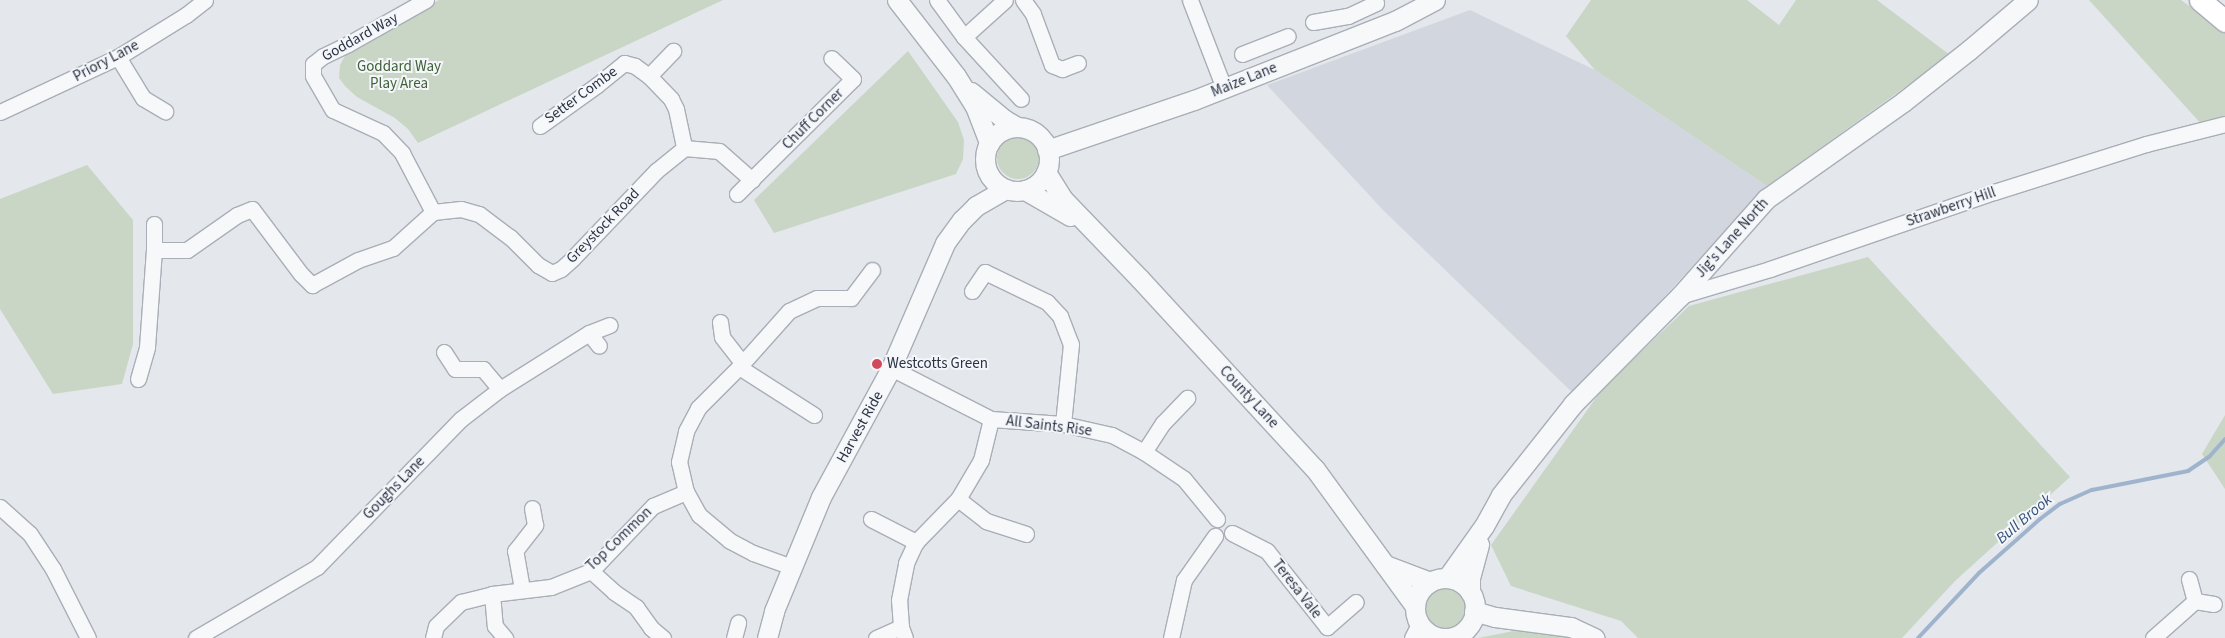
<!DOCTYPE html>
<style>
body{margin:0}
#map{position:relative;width:2225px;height:638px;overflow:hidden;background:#e4e7ec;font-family:"Source Sans 3",sans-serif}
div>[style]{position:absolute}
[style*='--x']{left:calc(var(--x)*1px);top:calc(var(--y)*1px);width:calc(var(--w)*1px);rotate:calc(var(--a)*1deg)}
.built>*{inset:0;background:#d2d6de}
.green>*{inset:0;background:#c9d6c5}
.round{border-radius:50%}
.stream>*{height:4px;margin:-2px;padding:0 2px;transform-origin:2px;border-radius:2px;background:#9fb4cc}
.roads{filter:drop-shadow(1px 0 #a9aeb7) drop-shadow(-1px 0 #a9aeb7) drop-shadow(0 1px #a9aeb7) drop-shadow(0 -1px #a9aeb7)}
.minor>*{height:15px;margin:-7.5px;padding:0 7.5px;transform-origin:7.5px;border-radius:7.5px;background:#f7f8fa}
.tertiary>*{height:19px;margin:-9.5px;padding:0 9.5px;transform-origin:9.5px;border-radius:9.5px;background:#f7f8fa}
.tertiary>.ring{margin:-9.5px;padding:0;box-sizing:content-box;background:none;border:19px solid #f7f8fa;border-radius:50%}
.secondary>*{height:21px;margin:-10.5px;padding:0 10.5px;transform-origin:10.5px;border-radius:10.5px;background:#fff}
.dots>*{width:14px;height:14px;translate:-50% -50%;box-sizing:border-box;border:2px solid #f4f6f9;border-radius:50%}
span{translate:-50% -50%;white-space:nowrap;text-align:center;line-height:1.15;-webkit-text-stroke:4px #f4f6f9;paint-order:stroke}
.street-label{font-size:15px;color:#2b3445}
.park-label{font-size:15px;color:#3f6138}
.poi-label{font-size:15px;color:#2b3445}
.left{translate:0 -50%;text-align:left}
.water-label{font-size:16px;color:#34527a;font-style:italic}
</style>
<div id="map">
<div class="built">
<div style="clip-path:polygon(1470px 10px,1595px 70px,1767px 186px,1574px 394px,1384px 211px,1267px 85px)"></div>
</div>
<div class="green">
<div style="clip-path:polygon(439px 0,723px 0,418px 143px,408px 129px,395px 118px,357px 97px,346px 87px,339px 78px,340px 65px,347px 52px)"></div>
<div style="clip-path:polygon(1591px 0,1747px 0,1779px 25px,1796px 0,1877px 0,1950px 55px,1767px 186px,1595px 70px,1566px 36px)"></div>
<div style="clip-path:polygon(2089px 0,2181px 0,2225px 32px,2225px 119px,2204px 127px)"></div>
<div style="clip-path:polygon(908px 51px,958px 122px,964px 140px,963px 159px,956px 174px,774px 233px,754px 200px)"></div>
<div class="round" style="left:997px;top:137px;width:42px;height:42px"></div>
<div style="clip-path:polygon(87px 165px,133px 220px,133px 344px,122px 384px,53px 394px,0 309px,0 199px)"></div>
<div style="clip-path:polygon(1868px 257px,2070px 477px,1955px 581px,1902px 638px,1638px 638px,1621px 621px,1511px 586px,1491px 545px,1603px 388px,1689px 306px)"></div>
<div style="clip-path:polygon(2225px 415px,2225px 489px,2202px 454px)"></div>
<div class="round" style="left:1419px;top:582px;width:48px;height:48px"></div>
<div style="clip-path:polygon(1519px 630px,1532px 630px,1568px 638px,1478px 638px)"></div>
</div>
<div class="stream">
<div style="--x:1918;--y:638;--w:89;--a:-46.8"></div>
<div style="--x:1979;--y:573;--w:81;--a:-41.5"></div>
<div style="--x:2040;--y:519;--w:25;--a:-37"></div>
<div style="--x:2060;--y:504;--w:35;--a:-24"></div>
<div style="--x:2092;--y:490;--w:98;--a:-11.2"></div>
<div style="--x:2188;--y:471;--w:25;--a:-34"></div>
<div style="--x:2209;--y:457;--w:24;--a:-48"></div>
</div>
<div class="roads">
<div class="minor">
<div style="--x:426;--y:0;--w:90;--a:150.6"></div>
<div style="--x:348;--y:44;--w:28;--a:154"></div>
<div style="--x:323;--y:56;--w:13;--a:141"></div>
<div style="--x:313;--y:64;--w:12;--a:90"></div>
<div style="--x:313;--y:76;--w:39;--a:60"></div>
<div style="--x:333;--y:110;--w:55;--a:24.7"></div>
<div style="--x:383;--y:133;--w:28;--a:46"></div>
<div style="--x:402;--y:153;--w:67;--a:62.3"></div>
<div style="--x:937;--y:0;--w:46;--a:53.9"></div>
<div style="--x:964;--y:37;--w:84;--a:47.4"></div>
<div style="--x:1023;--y:0;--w:17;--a:54"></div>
<div style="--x:1033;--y:14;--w:54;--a:69.6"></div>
<div style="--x:1052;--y:65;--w:11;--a:22"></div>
<div style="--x:1062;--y:69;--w:17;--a:-21"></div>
<div style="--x:1190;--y:0;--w:94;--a:68.9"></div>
<div style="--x:1313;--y:22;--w:36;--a:-10"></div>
<div style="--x:1348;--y:16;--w:31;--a:-25"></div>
<div style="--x:964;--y:37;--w:55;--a:-42.1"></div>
<div style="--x:1242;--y:54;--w:49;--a:-21.4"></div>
<div style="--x:118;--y:57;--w:48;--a:58.6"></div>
<div style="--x:143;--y:98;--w:26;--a:31"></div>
<div style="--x:649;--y:76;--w:35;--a:-46"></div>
<div style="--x:0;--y:112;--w:130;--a:-25"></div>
<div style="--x:118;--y:57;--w:80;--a:-31.7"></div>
<div style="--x:186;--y:15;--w:24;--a:-38"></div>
<div style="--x:540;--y:126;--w:70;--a:-35.7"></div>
<div style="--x:597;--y:85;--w:35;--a:-39"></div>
<div style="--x:624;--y:63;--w:11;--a:15"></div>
<div style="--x:635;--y:66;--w:17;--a:36"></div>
<div style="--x:649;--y:76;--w:32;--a:46"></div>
<div style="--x:671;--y:99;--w:11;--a:63"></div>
<div style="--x:676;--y:109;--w:40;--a:78"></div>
<div style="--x:737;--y:194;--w:163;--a:-44.8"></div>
<div style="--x:853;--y:79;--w:30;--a:-136"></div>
<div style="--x:433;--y:212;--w:28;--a:-6"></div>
<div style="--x:461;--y:209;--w:19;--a:16"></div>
<div style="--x:479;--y:214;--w:39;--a:37"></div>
<div style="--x:510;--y:237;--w:40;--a:45"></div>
<div style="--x:538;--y:265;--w:16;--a:30"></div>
<div style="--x:552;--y:273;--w:10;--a:-24"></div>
<div style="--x:561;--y:269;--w:15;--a:-42"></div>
<div style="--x:572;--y:259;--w:122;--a:-46.3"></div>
<div style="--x:656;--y:171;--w:36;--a:-39"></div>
<div style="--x:684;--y:148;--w:35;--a:5"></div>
<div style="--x:719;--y:151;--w:44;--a:41.3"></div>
<div style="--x:154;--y:250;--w:33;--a:0"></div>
<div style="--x:187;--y:250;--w:61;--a:-35"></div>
<div style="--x:237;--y:215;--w:16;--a:-22"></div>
<div style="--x:252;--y:209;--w:81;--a:53"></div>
<div style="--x:301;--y:274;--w:16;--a:45"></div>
<div style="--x:312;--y:285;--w:52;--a:-28.5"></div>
<div style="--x:358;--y:260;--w:37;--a:-19"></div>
<div style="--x:393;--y:248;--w:54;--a:-42"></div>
<div style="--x:972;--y:291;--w:23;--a:-56"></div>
<div style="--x:985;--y:272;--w:69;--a:25.8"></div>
<div style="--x:1047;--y:302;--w:19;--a:47"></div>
<div style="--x:1060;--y:316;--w:30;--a:69"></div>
<div style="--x:1071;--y:344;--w:80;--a:95.7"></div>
<div style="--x:1680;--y:296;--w:94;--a:-16.7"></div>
<div style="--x:1770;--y:269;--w:237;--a:-19"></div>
<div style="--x:1994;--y:192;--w:159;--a:-17.5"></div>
<div style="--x:2146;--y:144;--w:81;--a:-14.2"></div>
<div style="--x:720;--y:322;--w:15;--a:82"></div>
<div style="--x:722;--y:337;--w:33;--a:52"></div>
<div style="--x:589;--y:333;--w:16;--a:52"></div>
<div style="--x:444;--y:352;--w:20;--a:57"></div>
<div style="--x:455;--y:369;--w:28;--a:0"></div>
<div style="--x:483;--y:369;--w:26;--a:50"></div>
<div style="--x:739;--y:367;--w:89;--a:32.6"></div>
<div style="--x:891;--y:368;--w:112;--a:27"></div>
<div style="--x:991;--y:419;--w:72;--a:4"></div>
<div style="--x:1063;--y:424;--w:50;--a:12.7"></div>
<div style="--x:1112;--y:435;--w:36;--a:28"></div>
<div style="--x:1144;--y:452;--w:48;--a:34"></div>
<div style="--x:1184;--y:479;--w:52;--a:50.5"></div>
<div style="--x:138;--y:379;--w:33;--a:-74"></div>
<div style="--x:147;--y:347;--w:97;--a:-85.9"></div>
<div style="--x:154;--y:250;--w:26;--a:-90"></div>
<div style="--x:1144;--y:452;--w:35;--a:-57"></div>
<div style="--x:1163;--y:423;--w:35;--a:-46"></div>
<div style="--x:958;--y:499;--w:36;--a:38"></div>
<div style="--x:986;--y:521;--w:42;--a:18"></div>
<div style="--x:0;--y:507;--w:40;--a:42"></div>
<div style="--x:30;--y:534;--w:42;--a:56.7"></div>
<div style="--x:53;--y:569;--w:77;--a:63.1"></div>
<div style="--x:871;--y:519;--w:51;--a:27.1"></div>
<div style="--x:1232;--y:533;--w:39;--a:27"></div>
<div style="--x:1267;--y:551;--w:97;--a:51.7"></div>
<div style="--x:1327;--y:627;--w:38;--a:-41"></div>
<div style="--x:792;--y:567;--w:41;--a:-160.3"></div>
<div style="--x:753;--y:553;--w:27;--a:-152"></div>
<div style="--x:729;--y:540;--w:39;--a:-140"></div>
<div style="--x:699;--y:515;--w:26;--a:-119"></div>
<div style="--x:686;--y:492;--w:31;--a:-103"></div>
<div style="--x:679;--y:462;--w:32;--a:-77"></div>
<div style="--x:686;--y:431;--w:26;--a:-62"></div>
<div style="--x:698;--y:408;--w:58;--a:-45"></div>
<div style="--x:739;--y:367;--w:75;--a:-48.2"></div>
<div style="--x:789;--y:311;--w:31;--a:-25"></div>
<div style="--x:817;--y:298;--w:34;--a:0"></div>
<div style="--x:851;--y:298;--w:35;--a:-53"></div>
<div style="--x:591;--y:571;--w:31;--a:42"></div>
<div style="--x:614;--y:592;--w:27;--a:34"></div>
<div style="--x:636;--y:607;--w:26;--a:54"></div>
<div style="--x:651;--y:628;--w:16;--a:40"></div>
<div style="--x:2189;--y:579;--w:23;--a:75"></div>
<div style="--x:2195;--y:601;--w:19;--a:9"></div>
<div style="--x:522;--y:589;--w:39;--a:-100"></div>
<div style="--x:515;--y:551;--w:33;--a:-52"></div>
<div style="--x:535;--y:525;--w:17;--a:-100"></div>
<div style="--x:492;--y:594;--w:32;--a:85"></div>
<div style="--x:495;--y:626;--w:16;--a:50"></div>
<div style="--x:196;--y:638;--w:140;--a:-30.4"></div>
<div style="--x:317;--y:567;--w:206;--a:-45.8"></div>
<div style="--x:461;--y:419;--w:49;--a:-37.6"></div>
<div style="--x:500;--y:389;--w:105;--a:-32.2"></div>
<div style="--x:589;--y:333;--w:22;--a:-21"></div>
<div style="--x:433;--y:638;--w:12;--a:-76"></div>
<div style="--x:436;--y:626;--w:35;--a:-44"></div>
<div style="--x:461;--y:602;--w:32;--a:-14"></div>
<div style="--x:492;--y:594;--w:59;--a:-6.8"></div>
<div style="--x:551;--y:587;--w:43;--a:-21.8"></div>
<div style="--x:591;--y:571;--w:90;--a:-46.4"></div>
<div style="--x:653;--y:506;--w:36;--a:-23"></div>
<div style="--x:734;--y:638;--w:16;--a:-75"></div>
<div style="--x:876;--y:638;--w:27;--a:-24"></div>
<div style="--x:905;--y:638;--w:12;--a:-110"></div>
<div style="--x:901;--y:627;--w:27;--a:-94"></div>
<div style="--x:899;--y:600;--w:38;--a:-79"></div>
<div style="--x:906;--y:563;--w:23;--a:-65"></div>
<div style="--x:916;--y:542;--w:60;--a:-45.7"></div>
<div style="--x:958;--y:499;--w:45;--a:-59.5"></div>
<div style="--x:981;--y:460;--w:42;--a:-76.3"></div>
<div style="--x:1171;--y:638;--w:59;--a:-77.4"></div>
<div style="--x:1184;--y:580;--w:54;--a:-54.8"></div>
<div style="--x:1412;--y:638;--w:16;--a:-63"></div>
<div style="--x:2153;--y:638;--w:56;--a:-41.4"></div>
</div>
<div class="tertiary">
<div style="--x:897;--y:0;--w:96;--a:52.2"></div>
<div style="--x:956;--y:76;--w:36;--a:58"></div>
<div style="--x:975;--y:106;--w:40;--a:69"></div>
<div style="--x:971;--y:92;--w:44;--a:39.5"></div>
<div style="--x:1005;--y:120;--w:14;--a:30"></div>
<div class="ring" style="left:985px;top:127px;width:45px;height:45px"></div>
<div style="--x:1047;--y:150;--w:155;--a:-18.8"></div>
<div style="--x:1194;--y:100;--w:216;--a:-21.5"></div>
<div style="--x:1395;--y:21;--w:45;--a:-27.7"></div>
<div style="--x:1046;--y:172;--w:31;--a:58"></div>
<div style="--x:1062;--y:198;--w:112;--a:46.1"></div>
<div style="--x:1140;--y:279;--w:258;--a:47.4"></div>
<div style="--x:1315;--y:469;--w:170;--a:53.9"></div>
<div style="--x:1025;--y:190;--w:52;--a:30"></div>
<div style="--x:1385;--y:565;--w:48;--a:20.7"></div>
<div style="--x:1447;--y:578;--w:64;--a:-54.6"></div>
<div style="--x:1484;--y:526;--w:35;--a:-61"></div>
<div style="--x:1501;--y:495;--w:116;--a:-51.6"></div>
<div style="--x:1573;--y:404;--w:152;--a:-45.3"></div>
<div style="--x:1680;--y:296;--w:130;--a:-48.4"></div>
<div style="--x:1766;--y:199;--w:168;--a:-35.3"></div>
<div style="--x:1903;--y:102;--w:84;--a:-38.2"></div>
<div style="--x:1969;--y:50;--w:77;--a:-40.3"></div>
<div class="ring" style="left:1415px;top:578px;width:41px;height:41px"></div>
<div style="--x:1470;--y:592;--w:14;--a:-90"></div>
<div style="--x:1470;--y:578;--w:35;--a:-75"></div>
<div style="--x:1474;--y:611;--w:22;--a:16"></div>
<div style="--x:1495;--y:617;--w:77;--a:7.5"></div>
<div style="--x:1571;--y:627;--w:26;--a:25"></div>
<div style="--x:767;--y:638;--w:28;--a:-75"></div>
<div style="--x:774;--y:611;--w:123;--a:-67.6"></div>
<div style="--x:821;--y:497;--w:147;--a:-61.5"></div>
<div style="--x:891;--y:368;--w:136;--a:-66.6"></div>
<div style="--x:945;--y:243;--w:29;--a:-54"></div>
<div style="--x:962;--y:220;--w:20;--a:-45"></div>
<div style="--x:976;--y:206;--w:34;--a:-30"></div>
</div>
<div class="secondary">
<div style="--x:2200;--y:0;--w:33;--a:40"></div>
</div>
</div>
<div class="dots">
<div style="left:877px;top:364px;background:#d1495b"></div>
</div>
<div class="street-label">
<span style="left:360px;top:37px;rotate:-29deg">Goddard Way</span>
<span style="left:106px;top:61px;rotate:-28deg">Priory Lane</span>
<span style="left:1244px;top:80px;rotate:-22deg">Maize Lane</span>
<span style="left:581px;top:95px;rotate:-36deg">Setter Combe</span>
<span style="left:813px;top:119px;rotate:-45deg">Chuff Corner</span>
<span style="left:1951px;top:207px;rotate:-19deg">Strawberry Hill</span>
<span style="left:603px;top:226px;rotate:-46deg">Greystock Road</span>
<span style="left:1732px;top:238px;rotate:-48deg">Jig's Lane North</span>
<span style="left:1249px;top:397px;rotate:47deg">County Lane</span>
<span style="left:1049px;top:426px;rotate:7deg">All Saints Rise</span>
<span style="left:860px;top:427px;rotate:-61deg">Harvest Ride</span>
<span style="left:394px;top:488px;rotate:-46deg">Goughs Lane</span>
<span style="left:619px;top:539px;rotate:-44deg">Top Common</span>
<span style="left:1297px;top:589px;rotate:52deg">Teresa Vale</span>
</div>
<div class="park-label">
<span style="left:399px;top:75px">Goddard Way<br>Play Area</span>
</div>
<div class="poi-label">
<span class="left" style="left:887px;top:364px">Westcotts Green</span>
</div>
<div class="water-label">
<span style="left:2024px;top:519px;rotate:-40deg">Bull Brook</span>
</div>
</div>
